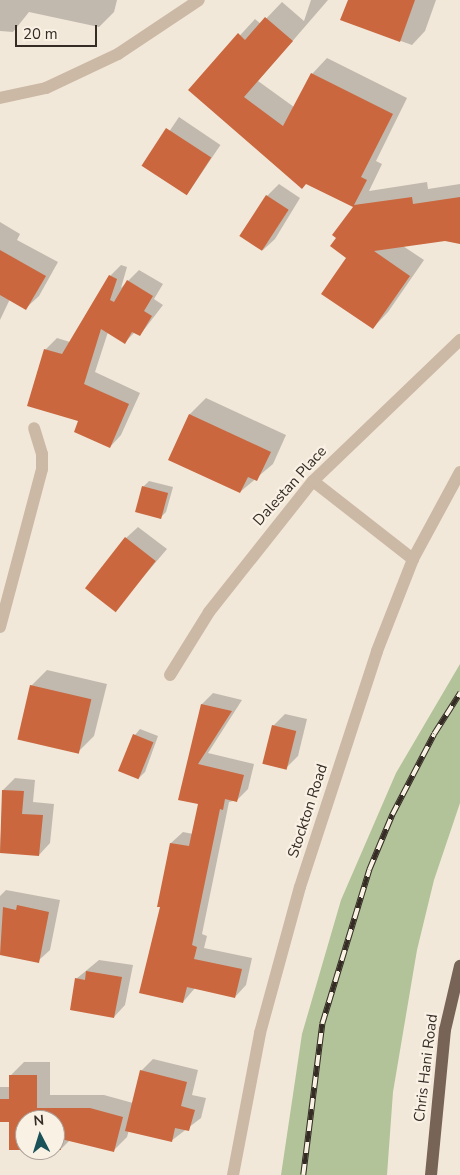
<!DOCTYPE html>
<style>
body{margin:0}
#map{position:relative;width:460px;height:1175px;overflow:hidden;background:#f2e8d9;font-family:"Nunito Sans",sans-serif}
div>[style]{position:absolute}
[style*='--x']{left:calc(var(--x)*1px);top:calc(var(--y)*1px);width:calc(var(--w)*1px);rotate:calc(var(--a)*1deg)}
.green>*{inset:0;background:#b2c299}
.shadow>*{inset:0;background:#0003;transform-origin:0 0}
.building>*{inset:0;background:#ca673f;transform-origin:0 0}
.street>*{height:12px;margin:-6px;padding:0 6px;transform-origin:6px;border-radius:6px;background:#cbb8a5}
.primary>*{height:12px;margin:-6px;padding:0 6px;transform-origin:6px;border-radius:6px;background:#786457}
.rail>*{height:5.5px;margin-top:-2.75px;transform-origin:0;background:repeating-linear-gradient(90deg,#faf1e5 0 11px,#362c26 0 22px);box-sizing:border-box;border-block:1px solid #362c26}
span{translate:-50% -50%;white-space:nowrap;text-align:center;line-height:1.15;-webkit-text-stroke:4.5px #faf1e5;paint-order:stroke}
.street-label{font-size:15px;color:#362c26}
.north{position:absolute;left:15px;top:1110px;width:50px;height:50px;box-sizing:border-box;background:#faf1e5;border:1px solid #aca299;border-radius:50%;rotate:355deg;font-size:14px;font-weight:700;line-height:20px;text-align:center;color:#362c26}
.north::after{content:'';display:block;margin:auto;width:18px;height:22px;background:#1a5259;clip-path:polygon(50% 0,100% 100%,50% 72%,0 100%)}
.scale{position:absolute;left:15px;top:25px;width:82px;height:22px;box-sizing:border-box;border:2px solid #362c26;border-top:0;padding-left:6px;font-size:15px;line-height:18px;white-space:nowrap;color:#362c26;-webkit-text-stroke:4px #faf1e5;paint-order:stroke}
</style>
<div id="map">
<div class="green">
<div style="clip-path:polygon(460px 664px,460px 803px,434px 880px,417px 950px,393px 1092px,387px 1175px,281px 1175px,302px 1034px,341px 900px,396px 773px)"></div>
</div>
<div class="shadow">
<div style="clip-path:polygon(0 0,117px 0,114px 12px,99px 27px,29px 12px,13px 32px,0 31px)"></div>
<div style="clip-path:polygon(311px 0,328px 0,258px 81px,294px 107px,312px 74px,327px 58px,407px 98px,376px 161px,382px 164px,369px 191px,427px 182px,428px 189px,460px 184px,460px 242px,445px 240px,403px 246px,424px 260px,388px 312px,373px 328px,348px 257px,355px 207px,190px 90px,255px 19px,261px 24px,282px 2px,304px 21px)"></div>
<div style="clip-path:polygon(351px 0,436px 0,425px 31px,412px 45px,342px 20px)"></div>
<div style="left:179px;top:117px;width:50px;height:60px;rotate:34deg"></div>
<div style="clip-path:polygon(279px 184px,300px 198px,275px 239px,263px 250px,242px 237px,267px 196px)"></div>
<div style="clip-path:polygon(0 222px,20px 234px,17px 240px,58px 262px,39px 296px,26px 308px,10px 299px,0 320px)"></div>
<div style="clip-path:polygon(121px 265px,127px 267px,121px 288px,139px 270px,163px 284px,154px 299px,163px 305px,140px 335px,135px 332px,125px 342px,108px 332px,95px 372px,140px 393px,121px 435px,110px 447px,80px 420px,45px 350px,57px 338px,70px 342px,110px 276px)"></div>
<div style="clip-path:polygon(206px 398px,286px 435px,273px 464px,240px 492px,169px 459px,190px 414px)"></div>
<div style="clip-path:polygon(149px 481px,173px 487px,166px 512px,160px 518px,143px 487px)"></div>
<div style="clip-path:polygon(138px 527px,167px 549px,115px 610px,126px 538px)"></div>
<div style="clip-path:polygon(47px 670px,107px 684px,94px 736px,78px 752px,31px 686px)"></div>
<div style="clip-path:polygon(213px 693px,242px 700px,208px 753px,254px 764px,248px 789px,237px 800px,229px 802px,202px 934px,207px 936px,204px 948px,252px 958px,246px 985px,235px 997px,195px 988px,183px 1002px,161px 906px,158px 906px,171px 843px,183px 832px,193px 834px,199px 803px,180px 799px,202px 704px)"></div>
<div style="clip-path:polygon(285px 714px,307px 719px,298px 756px,286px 768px,273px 726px)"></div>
<div style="clip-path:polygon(140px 729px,158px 736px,145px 772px,139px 778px,135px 735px)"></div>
<div style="clip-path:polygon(15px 778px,35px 780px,33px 802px,54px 804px,50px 843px,39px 855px,0 851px,3px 790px)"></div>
<div style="clip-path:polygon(6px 890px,60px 900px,50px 950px,38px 961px,0 954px,0 896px)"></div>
<div style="clip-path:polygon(99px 960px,133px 965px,125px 1005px,114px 1017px,76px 979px)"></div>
<div style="clip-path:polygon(153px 1059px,198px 1070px,192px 1095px,206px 1098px,201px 1118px,171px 1141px,129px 1130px,127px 1137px,113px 1151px,70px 1140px,61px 1149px,55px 1149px,55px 1120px,25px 1120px,25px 1149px,10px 1121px,0 1121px,0 1087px,10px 1087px,10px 1076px,24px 1062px,50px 1062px,50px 1095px,104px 1095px,133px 1103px,141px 1071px)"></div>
</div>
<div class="building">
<div style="clip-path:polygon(348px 0,415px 0,400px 42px,340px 20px)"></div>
<div style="clip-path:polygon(265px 17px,293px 41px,244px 97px,283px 126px,311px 73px,393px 114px,361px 177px,367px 180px,354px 205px,412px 197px,413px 204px,460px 197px,460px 244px,445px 241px,374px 251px,410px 276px,373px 329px,321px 294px,346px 258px,330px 246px,336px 238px,332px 235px,353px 207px,306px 184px,302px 189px,188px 90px,238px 33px,245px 40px)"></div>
<div style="left:166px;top:128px;width:54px;height:45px;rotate:33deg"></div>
<div style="left:266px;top:195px;width:27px;height:49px;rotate:33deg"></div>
<div style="clip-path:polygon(0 250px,46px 276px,26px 310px,0 295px)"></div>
<div style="clip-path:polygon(109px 275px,117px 279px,110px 300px,114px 302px,127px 280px,153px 296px,144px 311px,152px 316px,140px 336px,132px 332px,125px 344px,101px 329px,84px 384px,129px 404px,110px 448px,74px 432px,78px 421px,27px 406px,44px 349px,62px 354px)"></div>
<div style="clip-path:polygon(189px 414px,271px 452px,257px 481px,248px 477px,240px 493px,168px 460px)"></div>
<div style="left:142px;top:486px;width:27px;height:27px;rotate:15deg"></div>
<div style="left:125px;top:537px;width:39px;height:65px;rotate:38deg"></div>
<div style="left:30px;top:685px;width:63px;height:56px;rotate:13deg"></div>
<div style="clip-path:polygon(201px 704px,232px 711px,198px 764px,244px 775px,237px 802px,225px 799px,223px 810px,220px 809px,192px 945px,197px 947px,194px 959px,242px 969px,235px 998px,187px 987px,183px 1003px,139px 993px,160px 907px,157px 907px,170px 843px,189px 846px,198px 804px,178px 800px)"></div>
<div style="left:272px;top:725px;width:25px;height:40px;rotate:14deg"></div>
<div style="left:133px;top:734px;width:22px;height:40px;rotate:22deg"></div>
<div style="clip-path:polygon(2px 790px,24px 791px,22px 814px,43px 815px,39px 856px,0 853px)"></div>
<div style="clip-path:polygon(17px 905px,49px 912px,39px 963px,0 955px,3px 907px,16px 910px)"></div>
<div style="clip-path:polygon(86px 971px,122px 977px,114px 1018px,70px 1010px,75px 978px,85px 980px)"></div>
<div style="clip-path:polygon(140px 1070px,187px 1082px,181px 1106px,195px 1110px,189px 1131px,175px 1128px,172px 1142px,125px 1131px)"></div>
<div style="clip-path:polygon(evenodd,9px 1075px,37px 1075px,37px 1108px,90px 1108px,123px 1117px,114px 1152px,61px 1139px,61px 1150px,9px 1150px,9px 1122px,0 1122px,0 1099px,9px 1099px,9px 1075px,25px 1120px,55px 1120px,55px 1150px,25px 1150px,25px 1120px)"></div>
</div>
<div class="street">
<div style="--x:0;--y:98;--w:47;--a:-12.3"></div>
<div style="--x:46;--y:88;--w:80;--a:-25.3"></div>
<div style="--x:118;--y:54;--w:97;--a:-33.7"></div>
<div style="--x:313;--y:481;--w:127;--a:38"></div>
<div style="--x:0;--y:627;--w:163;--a:-75.1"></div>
<div style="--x:42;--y:469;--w:15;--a:-90"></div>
<div style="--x:42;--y:454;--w:27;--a:-107"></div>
<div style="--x:170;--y:675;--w:74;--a:-58.2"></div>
<div style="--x:209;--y:612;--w:167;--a:-51.6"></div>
<div style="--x:313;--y:481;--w:204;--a:-43.8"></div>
<div style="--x:233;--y:1175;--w:145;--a:-79.2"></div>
<div style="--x:260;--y:1033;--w:151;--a:-74.7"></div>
<div style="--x:300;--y:887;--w:248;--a:-71.9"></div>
<div style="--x:377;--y:651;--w:99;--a:-68.6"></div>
<div style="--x:413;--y:559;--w:99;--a:-61.6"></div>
</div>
<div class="primary">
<div style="--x:431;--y:1175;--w:146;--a:-84.5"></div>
<div style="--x:445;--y:1030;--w:66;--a:-76.8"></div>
</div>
<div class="rail">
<div style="--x:303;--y:1175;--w:152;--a:-82.8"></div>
<div style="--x:322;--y:1024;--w:161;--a:-73"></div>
<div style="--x:369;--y:870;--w:60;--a:-67.3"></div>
<div style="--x:392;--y:815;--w:91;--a:-62.6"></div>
<div style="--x:434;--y:734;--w:49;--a:-57.6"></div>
</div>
<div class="street-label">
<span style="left:290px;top:486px;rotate:-48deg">Dalestan Place</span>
<span style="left:308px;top:811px;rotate:-72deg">Stockton Road</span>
<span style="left:426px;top:1068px;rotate:-83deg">Chris Hani Road</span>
</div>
<div class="north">N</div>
<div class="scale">20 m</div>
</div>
